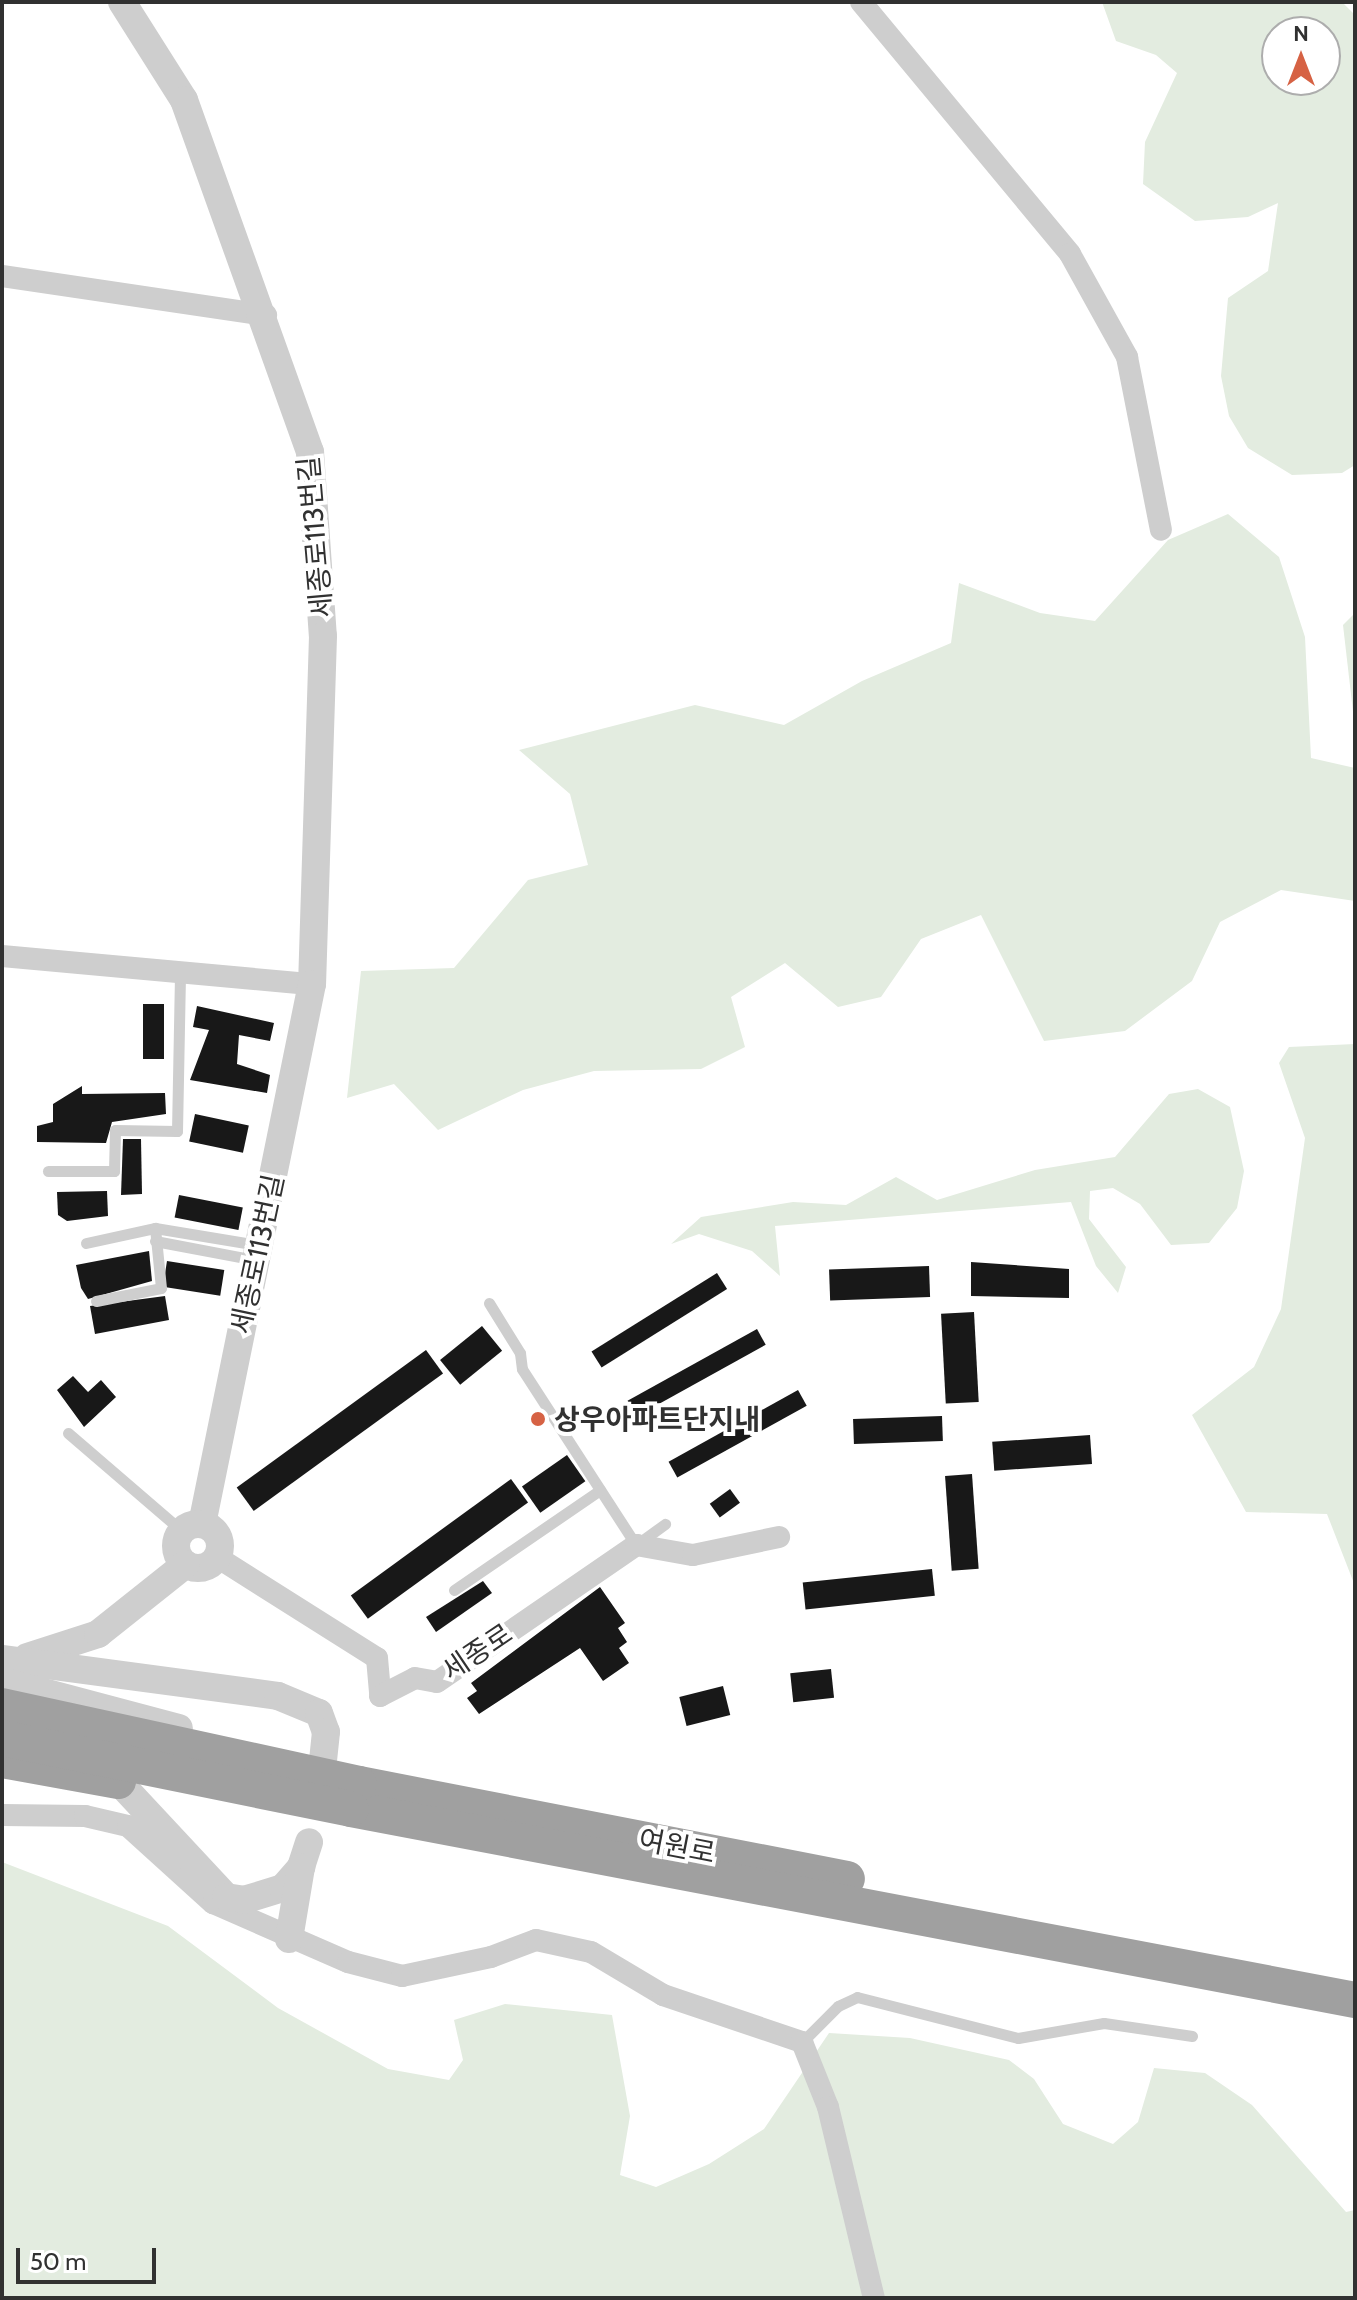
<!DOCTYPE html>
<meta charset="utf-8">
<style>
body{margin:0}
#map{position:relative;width:1357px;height:2300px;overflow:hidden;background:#fff;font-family:Cabin,"Noto Sans KR",sans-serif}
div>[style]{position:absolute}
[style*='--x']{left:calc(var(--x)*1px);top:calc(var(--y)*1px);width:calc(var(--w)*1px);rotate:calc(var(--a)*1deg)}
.green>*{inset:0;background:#e3ece0}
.building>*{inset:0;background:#181818;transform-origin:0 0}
.service>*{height:11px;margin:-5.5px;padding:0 5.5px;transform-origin:5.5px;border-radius:5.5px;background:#cecece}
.minor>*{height:22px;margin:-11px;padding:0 11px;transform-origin:11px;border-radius:11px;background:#cecece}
.tertiary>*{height:28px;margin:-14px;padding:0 14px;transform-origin:14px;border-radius:14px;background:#cecece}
.tertiary>.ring{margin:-14px;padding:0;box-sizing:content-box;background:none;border:28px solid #cecece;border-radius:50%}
.trunk>*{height:36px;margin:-18px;padding:0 18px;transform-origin:18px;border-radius:18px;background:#a0a0a0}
.tertiary-bridge>*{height:28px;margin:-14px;padding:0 14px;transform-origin:14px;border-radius:14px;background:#cecece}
.trunk-bridge>*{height:36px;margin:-18px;padding:0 18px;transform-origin:18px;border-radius:18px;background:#a0a0a0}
.dots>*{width:22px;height:22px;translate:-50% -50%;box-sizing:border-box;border:4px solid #fff;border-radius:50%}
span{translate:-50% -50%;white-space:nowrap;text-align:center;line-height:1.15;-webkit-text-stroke:8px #fff;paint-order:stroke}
.street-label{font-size:28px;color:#313131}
.poi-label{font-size:28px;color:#313131;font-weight:700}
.left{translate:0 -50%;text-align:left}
.frame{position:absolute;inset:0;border:4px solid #313131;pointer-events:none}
.north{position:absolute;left:1261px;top:16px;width:80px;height:80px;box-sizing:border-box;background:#fff;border:2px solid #adadad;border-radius:50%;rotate:0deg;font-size:22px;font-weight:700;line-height:32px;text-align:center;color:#313131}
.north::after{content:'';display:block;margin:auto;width:28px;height:36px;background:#d66244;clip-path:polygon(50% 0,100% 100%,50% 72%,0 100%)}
.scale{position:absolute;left:16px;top:2248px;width:140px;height:36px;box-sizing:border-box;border:4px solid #313131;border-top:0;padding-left:10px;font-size:24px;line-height:28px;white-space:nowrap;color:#313131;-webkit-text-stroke:6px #fff;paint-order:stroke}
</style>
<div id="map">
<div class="green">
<div style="clip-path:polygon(evenodd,1102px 2px,1342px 2px,1355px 15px,1355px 465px,1342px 473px,1292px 475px,1248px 448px,1229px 416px,1221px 376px,1228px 298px,1268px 271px,1278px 203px,1248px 217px,1195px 221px,1143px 184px,1145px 142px,1177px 73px,1156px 55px,1116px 41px,1102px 2px,1277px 32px,1325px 32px,1325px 80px,1277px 80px,1277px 32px)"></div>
<div style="clip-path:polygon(1228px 514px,1279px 557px,1305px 637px,1311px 758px,1355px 768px,1355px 901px,1281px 890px,1220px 922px,1192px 981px,1125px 1031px,1044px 1041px,981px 915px,921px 939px,881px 997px,838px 1007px,785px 963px,731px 997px,745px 1047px,701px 1069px,594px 1071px,523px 1090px,438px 1130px,394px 1084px,347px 1098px,361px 971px,454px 968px,528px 880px,588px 865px,570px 794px,519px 750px,695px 705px,784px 725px,862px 681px,951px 643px,959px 583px,1040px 613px,1095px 621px,1168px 540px)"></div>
<div style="clip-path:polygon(1355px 613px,1355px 729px,1343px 625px)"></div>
<div style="clip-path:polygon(1355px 1044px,1355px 1586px,1327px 1514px,1246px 1512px,1192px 1415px,1254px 1367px,1281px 1309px,1305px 1138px,1279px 1063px,1289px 1047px)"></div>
<div style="clip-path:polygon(1198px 1089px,1230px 1107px,1244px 1171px,1237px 1208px,1209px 1243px,1171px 1245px,1140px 1204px,1113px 1188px,1090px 1191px,1089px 1219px,1126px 1267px,1118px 1293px,1096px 1266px,1071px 1202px,775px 1226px,780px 1276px,752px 1251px,699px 1234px,671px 1244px,701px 1217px,793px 1202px,846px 1205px,896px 1177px,937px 1200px,1035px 1170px,1115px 1157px,1169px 1094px)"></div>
<div style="clip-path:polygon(2px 1862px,168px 1926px,278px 2008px,388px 2069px,449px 2080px,463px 2060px,454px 2020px,505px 2004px,612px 2015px,630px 2116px,620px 2175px,656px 2187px,709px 2164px,764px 2129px,829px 2033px,910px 2038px,1009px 2060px,1034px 2079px,1063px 2124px,1113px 2144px,1138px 2122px,1154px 2068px,1205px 2073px,1252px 2105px,1346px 2212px,1355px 2210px,1355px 2298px,2px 2298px)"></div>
</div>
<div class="building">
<div style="left:143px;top:1004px;width:21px;height:55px"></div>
<div style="clip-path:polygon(197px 1006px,274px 1023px,270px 1041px,239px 1035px,237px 1064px,270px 1075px,267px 1093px,190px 1080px,209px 1030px,193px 1027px)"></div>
<div style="clip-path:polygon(82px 1086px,82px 1094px,165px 1093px,166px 1114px,112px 1122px,106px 1143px,37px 1142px,37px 1126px,53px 1122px,53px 1104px)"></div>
<div style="left:195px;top:1114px;width:55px;height:28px;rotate:12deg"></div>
<div style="clip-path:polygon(123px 1139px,141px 1139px,142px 1194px,121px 1195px)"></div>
<div style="clip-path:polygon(107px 1191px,108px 1216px,67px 1221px,58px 1215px,57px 1192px)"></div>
<div style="left:179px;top:1195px;width:65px;height:23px;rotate:11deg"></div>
<div style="clip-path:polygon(149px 1251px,152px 1281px,88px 1299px,81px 1288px,76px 1265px)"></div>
<div style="left:167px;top:1261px;width:58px;height:26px;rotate:9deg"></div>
<div style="clip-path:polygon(971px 1262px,1069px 1269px,1069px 1298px,971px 1296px)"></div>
<div style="left:929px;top:1266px;width:31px;height:100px;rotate:88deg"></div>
<div style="left:717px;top:1273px;width:19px;height:148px;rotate:58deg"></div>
<div style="clip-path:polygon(165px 1296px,169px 1320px,95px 1334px,90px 1306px)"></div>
<div style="left:974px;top:1312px;width:90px;height:33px;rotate:87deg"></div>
<div style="left:482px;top:1326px;width:32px;height:54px;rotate:51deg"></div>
<div style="left:757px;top:1329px;width:18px;height:148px;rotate:61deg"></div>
<div style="left:426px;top:1350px;width:29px;height:234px;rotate:54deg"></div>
<div style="clip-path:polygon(73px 1376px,88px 1392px,101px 1380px,116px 1397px,84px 1427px,57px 1390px)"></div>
<div style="left:798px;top:1390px;width:18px;height:148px;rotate:61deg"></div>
<div style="left:942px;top:1416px;width:25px;height:89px;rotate:88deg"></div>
<div style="left:1090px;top:1435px;width:29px;height:98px;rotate:86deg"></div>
<div style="left:567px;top:1455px;width:32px;height:55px;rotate:55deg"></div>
<div style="left:972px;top:1474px;width:95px;height:27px;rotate:86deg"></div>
<div style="left:511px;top:1479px;width:29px;height:198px;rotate:54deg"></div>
<div style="left:730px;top:1489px;width:17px;height:25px;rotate:54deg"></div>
<div style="left:932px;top:1569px;width:27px;height:130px;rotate:84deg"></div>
<div style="clip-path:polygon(483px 1581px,492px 1593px,436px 1632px,426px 1617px)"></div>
<div style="clip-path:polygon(600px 1587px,625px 1623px,618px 1628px,627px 1642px,619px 1648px,629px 1663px,603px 1681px,580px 1648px,479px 1714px,467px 1698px,477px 1691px,471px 1683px)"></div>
<div style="left:831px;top:1669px;width:29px;height:41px;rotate:84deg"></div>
<div style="left:723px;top:1686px;width:30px;height:45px;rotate:76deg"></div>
</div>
<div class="service">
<div style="--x:48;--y:1171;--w:66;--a:0"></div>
<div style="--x:114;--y:1171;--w:41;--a:-88.6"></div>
<div style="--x:115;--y:1130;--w:62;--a:0.9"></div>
<div style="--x:177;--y:1131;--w:159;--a:-88.9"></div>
<div style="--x:155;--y:1241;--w:103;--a:10.7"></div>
<div style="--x:86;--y:1243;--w:71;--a:-12.3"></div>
<div style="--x:155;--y:1228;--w:104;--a:9.4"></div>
<div style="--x:96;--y:1301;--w:66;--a:-11.3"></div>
<div style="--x:161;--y:1288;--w:60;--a:-95.7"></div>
<div style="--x:489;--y:1303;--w:59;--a:58.2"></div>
<div style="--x:520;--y:1353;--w:16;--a:83"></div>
<div style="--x:522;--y:1369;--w:210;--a:57.1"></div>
<div style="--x:636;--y:1545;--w:36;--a:-36"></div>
<div style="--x:68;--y:1433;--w:150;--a:40.7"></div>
<div style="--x:454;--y:1590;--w:177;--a:-34.4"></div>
<div style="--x:802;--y:2042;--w:51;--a:-45"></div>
<div style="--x:838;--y:2006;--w:21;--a:-25"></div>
<div style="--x:857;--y:1997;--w:166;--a:14.3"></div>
<div style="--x:1018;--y:2038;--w:87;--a:-9.9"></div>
<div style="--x:1104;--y:2023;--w:89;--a:8.4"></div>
</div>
<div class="minor">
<div style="--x:861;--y:2;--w:327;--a:50.3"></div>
<div style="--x:1070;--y:254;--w:118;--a:61"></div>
<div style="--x:1127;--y:357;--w:176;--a:78.9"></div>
<div style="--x:2;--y:276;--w:267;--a:8.4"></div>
<div style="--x:2;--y:956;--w:311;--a:5.2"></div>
<div style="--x:217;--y:1557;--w:189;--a:32.3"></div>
<div style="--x:377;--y:1658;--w:38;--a:85"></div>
<div style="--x:380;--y:1696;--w:39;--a:-27"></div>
<div style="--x:415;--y:1678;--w:22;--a:10"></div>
<div style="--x:437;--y:1682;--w:242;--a:-34.5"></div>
<div style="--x:636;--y:1545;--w:58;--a:10"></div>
<div style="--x:693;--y:1555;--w:88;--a:-11.8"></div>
<div style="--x:2;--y:1815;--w:83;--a:0.7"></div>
<div style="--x:85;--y:1816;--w:44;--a:13.1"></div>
<div style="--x:128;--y:1826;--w:115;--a:42.2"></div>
<div style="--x:213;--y:1903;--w:147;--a:23.6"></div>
<div style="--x:348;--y:1962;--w:56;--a:14.5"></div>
<div style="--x:402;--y:1976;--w:91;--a:-12.1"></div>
<div style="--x:491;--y:1957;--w:48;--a:-20.7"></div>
<div style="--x:536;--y:1940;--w:56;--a:12.3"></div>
<div style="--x:591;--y:1952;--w:84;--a:30.8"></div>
<div style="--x:663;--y:1995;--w:147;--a:18.7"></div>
<div style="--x:802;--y:2042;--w:70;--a:68.2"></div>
<div style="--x:828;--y:2107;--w:196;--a:76.5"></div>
</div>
<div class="tertiary">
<div style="--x:122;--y:2;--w:116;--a:57.7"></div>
<div style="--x:184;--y:100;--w:374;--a:70.3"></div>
<div style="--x:310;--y:452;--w:184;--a:86"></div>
<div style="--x:323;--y:636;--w:348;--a:91.8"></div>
<div style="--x:312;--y:984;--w:551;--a:101.51"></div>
<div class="ring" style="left:176px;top:1524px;width:16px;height:16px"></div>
<div style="--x:27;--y:1657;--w:75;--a:-17.9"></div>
<div style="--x:98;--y:1634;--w:112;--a:-38.5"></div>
<div style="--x:2;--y:1659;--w:278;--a:7.6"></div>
<div style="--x:278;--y:1696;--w:44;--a:22.5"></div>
<div style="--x:319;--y:1713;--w:20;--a:70"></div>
<div style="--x:326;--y:1732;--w:27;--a:96"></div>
<div style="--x:118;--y:1781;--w:158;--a:47"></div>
<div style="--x:226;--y:1897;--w:18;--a:9"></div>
<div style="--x:244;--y:1900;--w:41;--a:-17.1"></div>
<div style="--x:283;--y:1888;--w:28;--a:-49"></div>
<div style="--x:301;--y:1867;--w:26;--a:-72"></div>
<div style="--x:289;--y:1939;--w:73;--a:-80.5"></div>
</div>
<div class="trunk">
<div style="--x:2;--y:1760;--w:118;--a:10.3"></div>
<div style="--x:359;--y:1784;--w:497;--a:11"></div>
<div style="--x:351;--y:1809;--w:1022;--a:10.77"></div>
</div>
<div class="tertiary-bridge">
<div style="--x:2;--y:1681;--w:183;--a:14.9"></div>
</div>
<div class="trunk-bridge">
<div style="--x:2;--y:1706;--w:365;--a:12.3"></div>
<div style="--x:2;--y:1738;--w:356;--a:11.5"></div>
</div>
<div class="dots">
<div style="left:538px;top:1419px;background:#d66244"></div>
</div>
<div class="street-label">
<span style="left:315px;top:537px;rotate:-95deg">세종로113번길</span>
<span style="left:257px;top:1254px;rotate:-78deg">세종로113번길</span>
<span style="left:477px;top:1652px;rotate:-34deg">세종로</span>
<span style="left:677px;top:1846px;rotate:11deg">여원로</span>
</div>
<div class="poi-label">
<span class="left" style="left:554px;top:1419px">상우아파트단지내</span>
</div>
<div class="frame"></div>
<div class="north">N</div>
<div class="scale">50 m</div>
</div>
